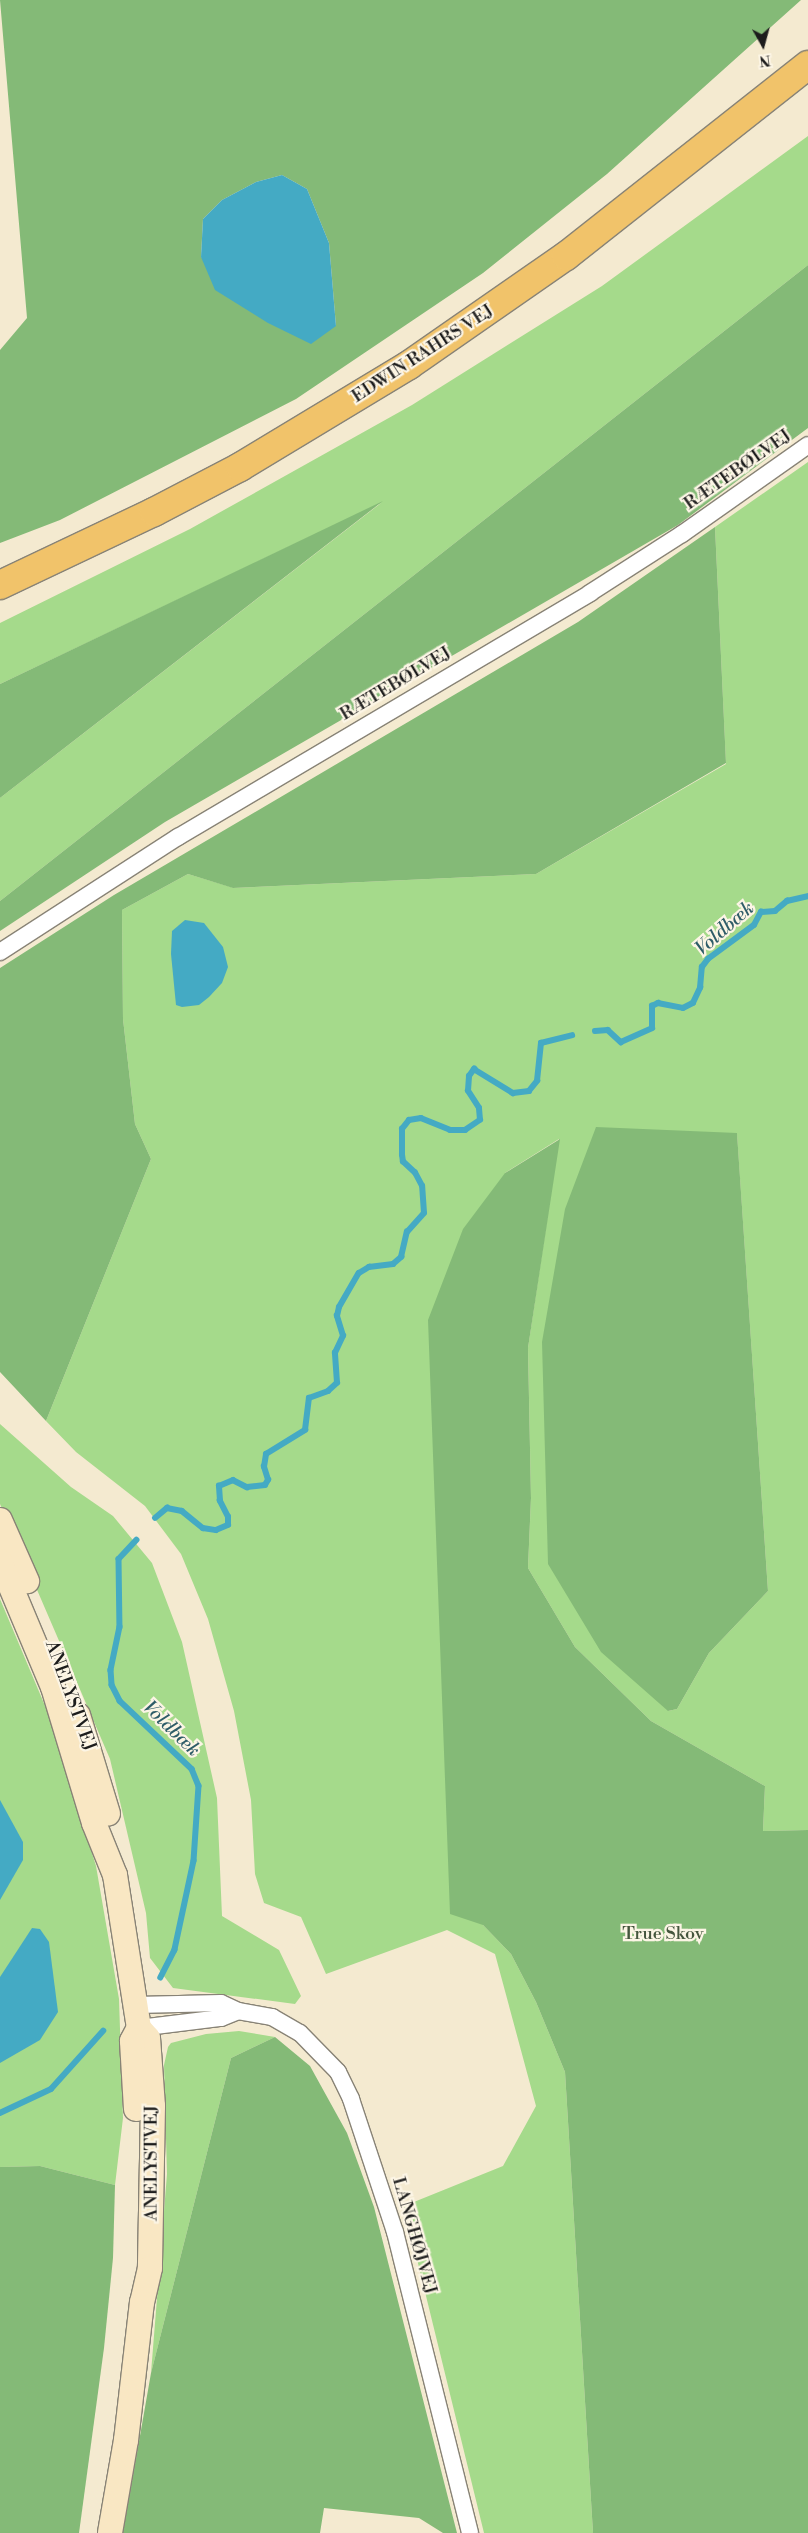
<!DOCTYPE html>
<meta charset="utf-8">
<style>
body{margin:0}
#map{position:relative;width:808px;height:2533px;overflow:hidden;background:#f4ead0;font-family:"Libre Bodoni",serif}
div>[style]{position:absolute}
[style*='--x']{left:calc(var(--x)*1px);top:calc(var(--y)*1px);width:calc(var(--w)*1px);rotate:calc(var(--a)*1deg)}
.green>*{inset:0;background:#a5da8b}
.forest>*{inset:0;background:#84ba77}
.water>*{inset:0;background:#44aac4}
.stream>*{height:5.5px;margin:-2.75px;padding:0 2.75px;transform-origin:2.75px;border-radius:2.75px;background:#44aac4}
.roads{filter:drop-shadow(1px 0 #888376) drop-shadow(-1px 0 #888376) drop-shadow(0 1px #888376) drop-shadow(0 -1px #888376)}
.street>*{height:16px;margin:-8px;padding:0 8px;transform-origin:8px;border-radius:8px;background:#fff}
.secondary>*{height:24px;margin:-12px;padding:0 12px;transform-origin:12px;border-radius:12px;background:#f9e7c3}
.highway>*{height:28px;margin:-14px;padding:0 14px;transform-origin:14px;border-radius:14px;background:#f1c36a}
span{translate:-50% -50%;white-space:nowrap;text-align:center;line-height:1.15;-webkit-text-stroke:4.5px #fcf5e5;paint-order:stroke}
.street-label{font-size:18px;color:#1c1c1c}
.park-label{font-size:18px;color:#45553d}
.water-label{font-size:19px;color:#2e5c68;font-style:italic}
.north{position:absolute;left:738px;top:20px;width:50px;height:50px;-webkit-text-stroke:4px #fcf5e5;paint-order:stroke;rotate:173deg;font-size:14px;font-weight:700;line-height:20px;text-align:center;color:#1c1c1c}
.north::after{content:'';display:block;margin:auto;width:18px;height:22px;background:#1c1c1c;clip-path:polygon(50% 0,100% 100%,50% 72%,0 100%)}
</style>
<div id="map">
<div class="green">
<div style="clip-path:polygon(808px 136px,808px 265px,0 901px,0 798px,381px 503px,0 684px,0 623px,190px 529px,412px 405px,602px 286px)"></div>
<div style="clip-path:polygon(evenodd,808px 462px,808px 1830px,763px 1831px,765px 1786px,651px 1721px,575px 1647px,528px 1568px,531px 1498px,528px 1348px,559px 1139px,505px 1173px,483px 1925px,511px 1954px,536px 2002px,565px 2072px,593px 2533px,484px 2533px,404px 2206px,503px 2166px,536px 2106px,495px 1954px,447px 1930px,326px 1974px,301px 1917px,264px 1903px,255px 1874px,251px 1800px,234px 1711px,208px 1619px,181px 1554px,145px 1506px,76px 1452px,46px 1421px,151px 1159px,135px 1124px,123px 1019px,122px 910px,188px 874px,234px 888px,536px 874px,726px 764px,715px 527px,808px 462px,737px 1134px,768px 1591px,709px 1653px,677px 1709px,668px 1711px,737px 1134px)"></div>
<div style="clip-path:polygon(0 1424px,71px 1487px,113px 1516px,152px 1563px,182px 1642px,217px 1798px,222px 1916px,279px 1950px,301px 1996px,295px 2004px,173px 1988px,150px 1958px,146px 1913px,110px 1759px,0 1504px)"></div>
<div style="clip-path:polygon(0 1599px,51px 1720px,96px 1866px,119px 1999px,123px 2118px,115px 2185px,40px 2166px,0 2167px)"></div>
<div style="clip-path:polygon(239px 2031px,275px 2037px,231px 2058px,151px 2373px,167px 2174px,164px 2065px,168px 2047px,171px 2043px,206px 2034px)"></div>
</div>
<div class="forest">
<div style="clip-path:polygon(evenodd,0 0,801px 0,607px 174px,483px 273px,296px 399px,60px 520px,0 543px,0 350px,27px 318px,0 0,282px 175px,307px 189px,329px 243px,336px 326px,201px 257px,203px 219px,222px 200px,256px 182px,282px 175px)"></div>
<div style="clip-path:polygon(808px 265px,808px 428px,678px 525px,165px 822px,0 931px,0 901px)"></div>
<div style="clip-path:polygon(383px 501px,0 798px,0 684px)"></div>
<div style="clip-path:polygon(715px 527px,726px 763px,536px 874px,233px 888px,188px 874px,122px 910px,123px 1019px,135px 1124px,151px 1159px,46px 1421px,0 1372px,0 968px,114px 895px,578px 622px)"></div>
<div style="clip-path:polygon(596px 1127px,737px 1133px,768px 1591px,709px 1653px,677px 1709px,668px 1711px,601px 1652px,548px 1564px,542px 1342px,565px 1209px)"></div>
<div style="clip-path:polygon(560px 1139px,528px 1348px,531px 1498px,528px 1568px,575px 1647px,651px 1721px,765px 1786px,763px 1831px,808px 1830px,808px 2533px,593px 2533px,565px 2072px,536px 2002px,511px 1954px,483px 1925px,450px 1914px,428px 1320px,463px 1229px,505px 1173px)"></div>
<div style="clip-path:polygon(275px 2037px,310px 2066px,347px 2133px,374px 2207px,457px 2533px,443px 2533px,419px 2518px,324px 2508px,320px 2533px,123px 2533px,151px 2373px,231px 2058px)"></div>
<div style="clip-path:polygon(40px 2166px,115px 2185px,113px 2258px,104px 2348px,79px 2533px,0 2533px,0 2167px)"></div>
</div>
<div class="water">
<div style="clip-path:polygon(282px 175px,307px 189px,329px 243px,336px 326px,311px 344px,268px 323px,215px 290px,201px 257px,203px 219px,222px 200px,256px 182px)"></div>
<div style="clip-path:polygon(185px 920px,204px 923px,223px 947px,228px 967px,222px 983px,209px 997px,199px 1005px,182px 1007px,176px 1005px,171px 954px,172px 931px)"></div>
<div style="clip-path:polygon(0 1800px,23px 1842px,23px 1860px,0 1900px)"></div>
<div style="clip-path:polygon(32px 1928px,40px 1929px,49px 1942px,58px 2012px,40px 2040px,0 2063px,0 1977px)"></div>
</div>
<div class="stream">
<div style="--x:595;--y:1031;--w:13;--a:-4"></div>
<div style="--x:608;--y:1030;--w:18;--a:43"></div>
<div style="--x:621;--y:1042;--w:34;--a:-24"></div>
<div style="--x:652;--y:1028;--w:22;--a:-90"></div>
<div style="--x:652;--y:1006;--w:7;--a:-27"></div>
<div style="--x:658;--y:1003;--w:25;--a:11"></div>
<div style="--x:683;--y:1008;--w:11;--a:-27"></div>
<div style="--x:693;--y:1003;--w:17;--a:-65"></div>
<div style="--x:700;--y:988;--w:21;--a:-85"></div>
<div style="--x:702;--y:967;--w:10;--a:-53"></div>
<div style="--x:708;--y:959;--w:57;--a:-36.5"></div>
<div style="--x:754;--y:925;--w:15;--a:-62"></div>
<div style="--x:761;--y:912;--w:14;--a:-4"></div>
<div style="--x:775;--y:911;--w:16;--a:-40"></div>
<div style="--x:787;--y:901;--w:22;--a:-13"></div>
<div style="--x:155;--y:1518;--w:16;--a:-40"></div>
<div style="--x:167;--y:1508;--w:15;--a:11"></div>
<div style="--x:182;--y:1511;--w:27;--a:39"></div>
<div style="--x:203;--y:1528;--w:13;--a:9"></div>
<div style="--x:216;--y:1530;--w:13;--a:-23"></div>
<div style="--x:228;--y:1525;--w:8;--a:-90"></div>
<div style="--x:228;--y:1517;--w:18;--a:-117"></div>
<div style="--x:220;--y:1501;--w:15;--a:-94"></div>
<div style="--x:219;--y:1486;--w:15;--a:-23"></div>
<div style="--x:233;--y:1480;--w:16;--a:27"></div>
<div style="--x:247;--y:1487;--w:18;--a:-6"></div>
<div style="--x:265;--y:1485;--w:6;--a:-59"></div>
<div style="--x:268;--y:1480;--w:14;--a:-107"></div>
<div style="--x:264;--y:1467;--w:13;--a:-81"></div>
<div style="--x:266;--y:1454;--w:46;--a:-31.6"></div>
<div style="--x:305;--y:1430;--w:32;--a:-83"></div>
<div style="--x:309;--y:1398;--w:20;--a:-20"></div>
<div style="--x:328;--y:1391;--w:12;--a:-42"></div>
<div style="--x:337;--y:1383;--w:30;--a:-94"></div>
<div style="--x:335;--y:1353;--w:19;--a:-65"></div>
<div style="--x:343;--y:1336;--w:21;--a:-107"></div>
<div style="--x:337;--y:1316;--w:9;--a:-77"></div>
<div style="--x:339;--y:1307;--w:39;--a:-60"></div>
<div style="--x:359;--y:1273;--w:12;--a:-31"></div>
<div style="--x:369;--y:1267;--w:24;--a:-7"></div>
<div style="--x:393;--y:1264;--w:11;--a:-41"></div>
<div style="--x:401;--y:1257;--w:26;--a:-77"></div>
<div style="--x:407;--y:1232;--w:25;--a:-48"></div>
<div style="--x:424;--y:1213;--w:27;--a:-94"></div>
<div style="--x:422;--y:1186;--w:15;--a:-118"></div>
<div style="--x:415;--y:1173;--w:16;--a:-137"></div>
<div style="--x:403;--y:1162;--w:7;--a:-98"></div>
<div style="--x:402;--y:1155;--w:26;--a:-90"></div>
<div style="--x:402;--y:1129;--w:11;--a:-52"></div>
<div style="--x:409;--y:1120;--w:12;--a:-9"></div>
<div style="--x:421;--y:1118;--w:31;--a:22"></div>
<div style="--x:450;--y:1130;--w:15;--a:0"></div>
<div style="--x:465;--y:1130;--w:18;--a:-34"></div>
<div style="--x:480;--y:1120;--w:12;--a:-95"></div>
<div style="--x:479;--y:1108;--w:20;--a:-123"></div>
<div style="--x:468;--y:1091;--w:15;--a:-86"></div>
<div style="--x:469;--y:1076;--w:9;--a:-54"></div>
<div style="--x:474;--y:1069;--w:46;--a:31.6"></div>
<div style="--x:513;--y:1093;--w:16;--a:-7"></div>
<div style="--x:529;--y:1091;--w:13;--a:-51"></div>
<div style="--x:537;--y:1081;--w:38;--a:-84"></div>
<div style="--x:541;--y:1043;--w:32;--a:-14"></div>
<div style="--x:137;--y:1540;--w:26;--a:133"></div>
<div style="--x:119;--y:1559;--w:68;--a:89.2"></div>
<div style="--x:120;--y:1627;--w:44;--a:101.8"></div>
<div style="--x:111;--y:1670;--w:15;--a:86"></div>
<div style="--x:112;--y:1685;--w:18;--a:63"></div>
<div style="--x:120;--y:1701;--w:99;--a:43.4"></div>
<div style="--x:192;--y:1769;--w:18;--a:68"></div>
<div style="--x:199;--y:1786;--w:75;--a:93.8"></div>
<div style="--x:194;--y:1861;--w:91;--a:102.1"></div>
<div style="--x:175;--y:1950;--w:31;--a:117"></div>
<div style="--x:0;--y:2113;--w:56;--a:-25.2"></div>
<div style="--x:51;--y:2089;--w:78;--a:-48.1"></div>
</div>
<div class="roads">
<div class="street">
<div style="--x:0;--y:952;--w:212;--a:-32.9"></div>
<div style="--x:178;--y:837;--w:479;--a:-30.6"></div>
<div style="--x:590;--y:593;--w:109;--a:-32.7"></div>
<div style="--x:682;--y:534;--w:154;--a:-35.2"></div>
<div style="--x:136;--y:2005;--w:85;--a:-1.3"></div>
<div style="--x:221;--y:2003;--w:19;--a:25"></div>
<div style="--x:238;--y:2011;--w:35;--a:10"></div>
<div style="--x:272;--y:2017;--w:32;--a:30"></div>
<div style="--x:300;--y:2033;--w:54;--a:45.7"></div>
<div style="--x:338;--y:2072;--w:30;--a:64"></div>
<div style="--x:351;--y:2099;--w:140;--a:71.7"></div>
<div style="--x:395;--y:2232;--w:310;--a:76"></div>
<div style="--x:139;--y:2028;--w:83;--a:-7"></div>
<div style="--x:221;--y:2018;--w:18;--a:-22"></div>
</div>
<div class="secondary">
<div style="--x:0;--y:1520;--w:67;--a:66.1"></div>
<div style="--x:0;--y:1561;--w:137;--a:67.2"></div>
<div style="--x:53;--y:1687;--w:142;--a:73.2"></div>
<div style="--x:94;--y:1823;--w:56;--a:68"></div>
<div style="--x:115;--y:1875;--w:155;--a:81.1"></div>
<div style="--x:139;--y:2028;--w:13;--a:48"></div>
<div style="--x:148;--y:2038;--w:68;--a:85.8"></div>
<div style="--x:153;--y:2106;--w:162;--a:91.1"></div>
<div style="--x:150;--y:2268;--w:35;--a:103"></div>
<div style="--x:142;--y:2302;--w:139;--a:96.6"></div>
<div style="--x:126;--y:2440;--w:94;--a:99.8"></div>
<div style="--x:78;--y:1715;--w:103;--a:73.1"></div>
<div style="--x:136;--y:2109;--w:68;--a:-93.4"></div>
<div style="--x:132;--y:2041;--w:15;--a:-62"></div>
</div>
<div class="highway">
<div style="--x:0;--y:585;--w:170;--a:-25.4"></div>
<div style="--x:154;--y:512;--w:97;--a:-27.6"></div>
<div style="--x:240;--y:467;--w:197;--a:-31.1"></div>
<div style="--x:409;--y:365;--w:191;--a:-34.8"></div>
<div style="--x:566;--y:256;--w:308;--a:-38.3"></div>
</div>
</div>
<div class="street-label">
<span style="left:423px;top:354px;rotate:-33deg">EDWIN RAHRS VEJ</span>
<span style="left:738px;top:470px;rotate:-35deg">RÆTEBØLVEJ</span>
<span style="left:396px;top:684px;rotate:-31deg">RÆTEBØLVEJ</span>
<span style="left:70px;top:1696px;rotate:70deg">ANELYSTVEJ</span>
<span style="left:152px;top:2163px;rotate:-90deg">ANELYSTVEJ</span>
<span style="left:414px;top:2236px;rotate:74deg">LANGHØJVEJ</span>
</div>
<div class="park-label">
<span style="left:663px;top:1934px">True Skov</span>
</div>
<div class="water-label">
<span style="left:725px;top:929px;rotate:-41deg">Voldbæk</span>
<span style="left:171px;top:1729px;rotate:44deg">Voldbæk</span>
</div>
<div class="north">N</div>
</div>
